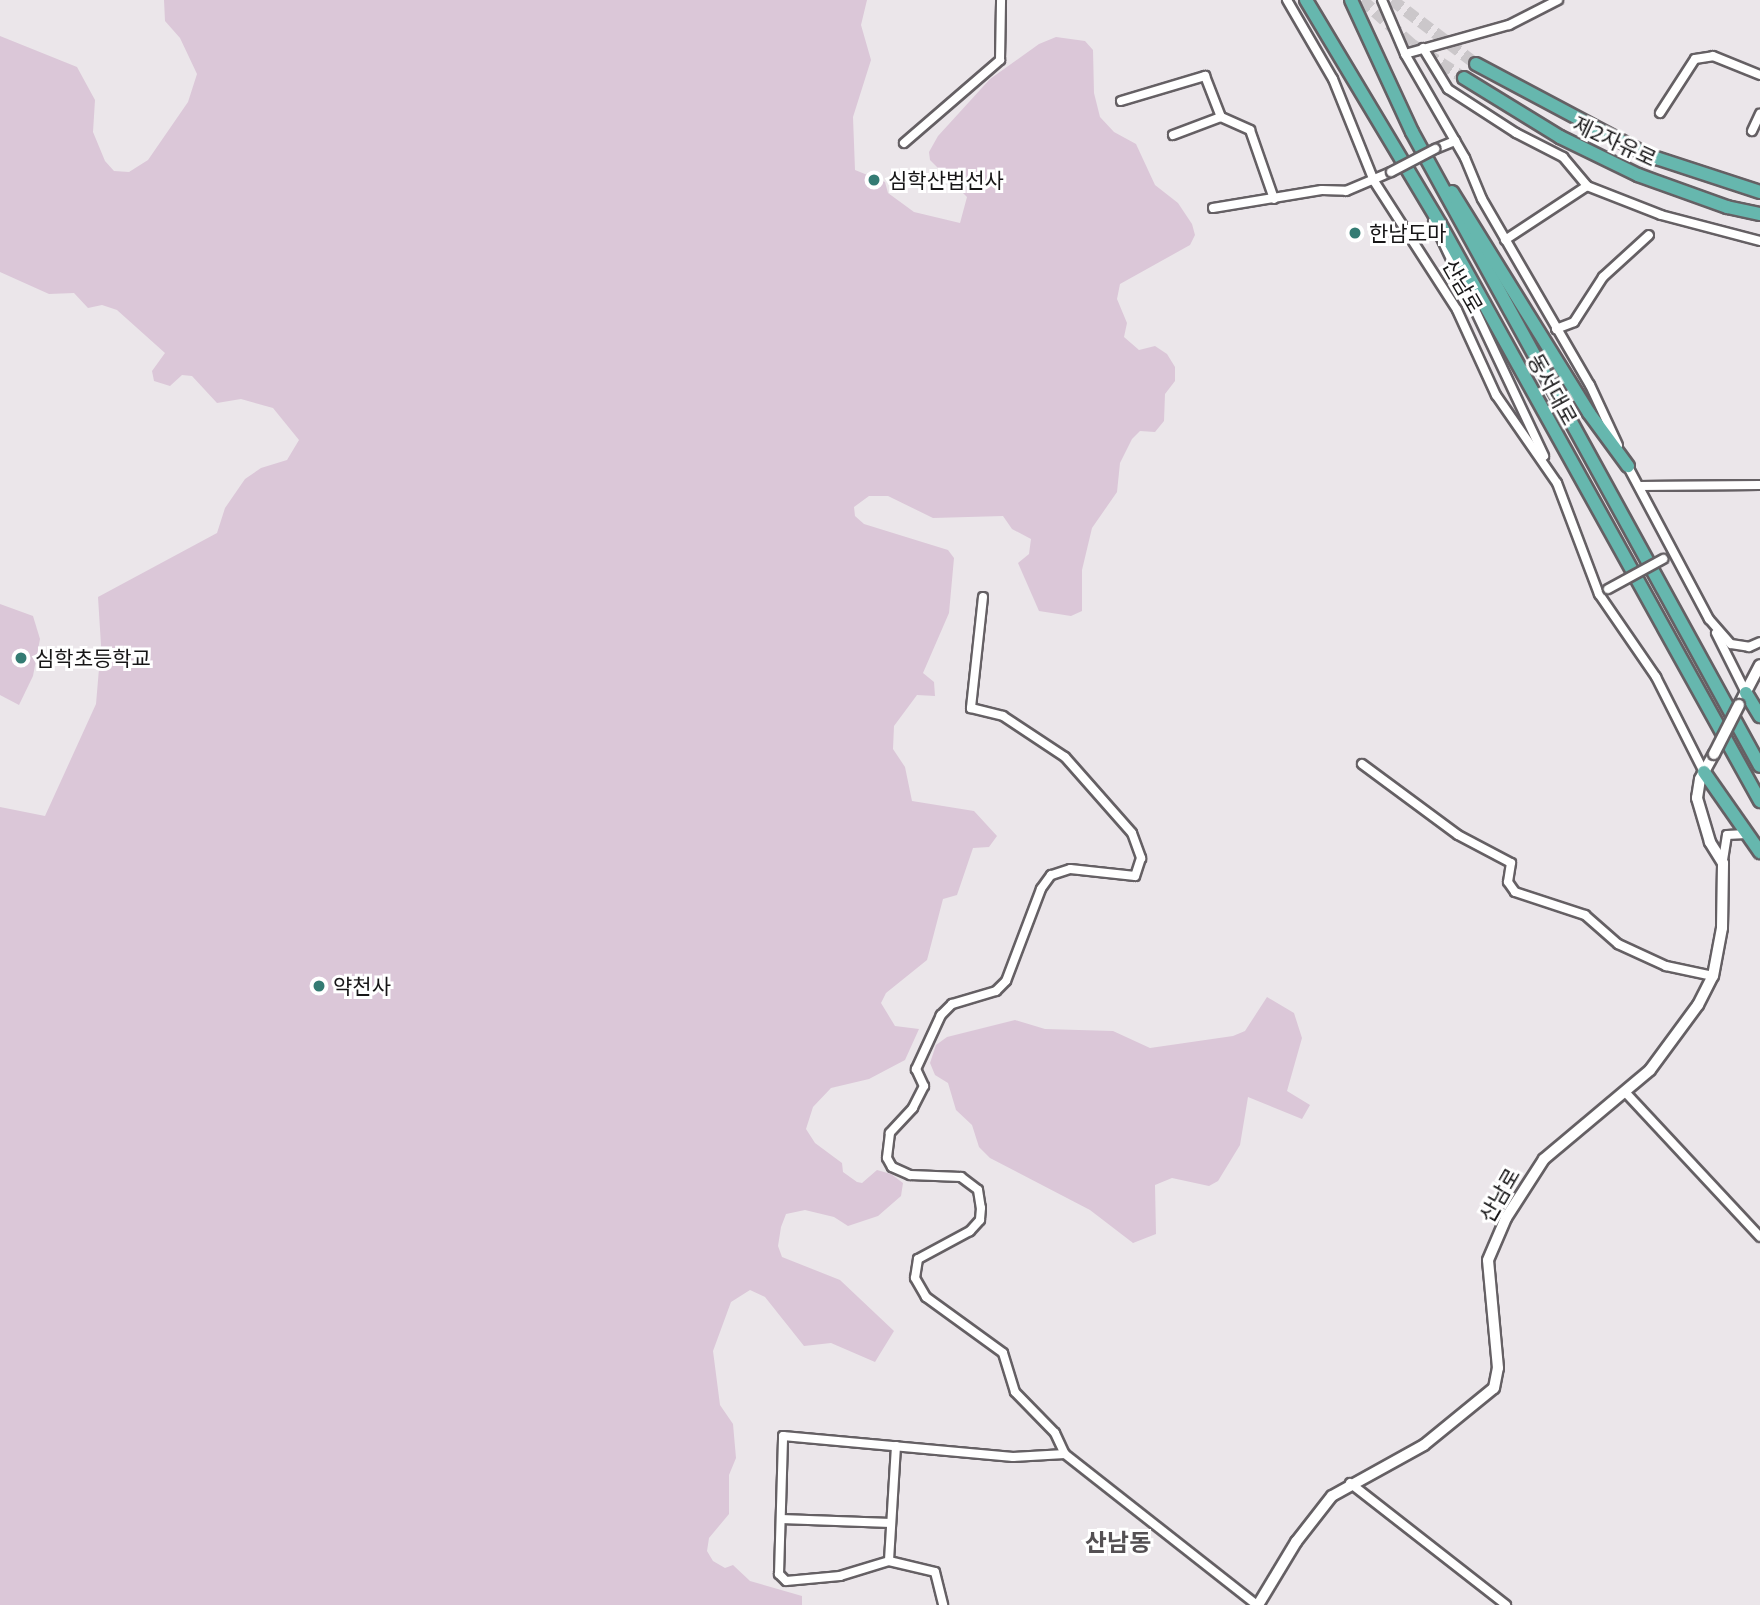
<!DOCTYPE html>
<meta charset="utf-8">
<style>
body{margin:0}
#map{position:relative;width:1760px;height:1605px;overflow:hidden;background:#ebe6ea;font-family:Commissioner,"Noto Sans KR",sans-serif}
div>[style]{position:absolute}
[style*='--x']{left:calc(var(--x)*1px);top:calc(var(--y)*1px);width:calc(var(--w)*1px);rotate:calc(var(--a)*1deg)}
.green>*{inset:0;background:#dbc7d8}
.trunk-tunnel>*{height:12px;margin-top:-6px;transform-origin:0;background:repeating-linear-gradient(90deg,#cbc7ca 0 12px,transparent 0 18px)}
.roads{filter:drop-shadow(2px 0 #656064) drop-shadow(-2px 0 #656064) drop-shadow(0 2px #656064) drop-shadow(0 -2px #656064)}
.minor>*{height:8px;margin:-4px;padding:0 4px;transform-origin:4px;border-radius:4px;background:#fff}
.tertiary>*{height:10px;margin:-5px;padding:0 5px;transform-origin:5px;border-radius:5px;background:#fff}
.trunk>*{height:12px;margin:-6px;padding:0 6px;transform-origin:6px;border-radius:6px;background:#66b7ae}
.bridges{filter:drop-shadow(2px 0 #656064) drop-shadow(-2px 0 #656064) drop-shadow(0 2px #656064) drop-shadow(0 -2px #656064)}
.minor-bridge>*{height:8px;margin:-4px;padding:0 4px;transform-origin:4px;border-radius:4px;background:#fff}
.tertiary-bridge>*{height:10px;margin:-5px;padding:0 5px;transform-origin:5px;border-radius:5px;background:#fff}
.dots>*{width:19px;height:19px;translate:-50% -50%;box-sizing:border-box;border:4px solid #fff;border-radius:50%}
span{translate:-50% -50%;white-space:nowrap;text-align:center;line-height:1.15;-webkit-text-stroke:6px #fff;paint-order:stroke}
.street-label{font-size:21px;color:#171617}
.poi-label{font-size:21px;color:#171617}
.left{translate:0 -50%;text-align:left}
.quarter-label{font-size:24px;color:#545053;font-weight:700}
</style>
<div id="map">
<div class="green">
<div style="clip-path:polygon(164px 0,867px 0,861px 25px,871px 60px,853px 117px,855px 170px,885px 182px,888px 193px,914px 212px,960px 223px,967px 197px,930px 160px,929px 152px,938px 136px,990px 79px,1039px 44px,1056px 37px,1085px 41px,1093px 50px,1094px 93px,1100px 117px,1114px 132px,1136px 144px,1155px 185px,1178px 203px,1192px 224px,1195px 235px,1190px 245px,1120px 284px,1117px 299px,1127px 323px,1124px 337px,1139px 350px,1155px 346px,1167px 354px,1175px 367px,1175px 381px,1165px 394px,1164px 421px,1155px 432px,1140px 431px,1132px 439px,1120px 463px,1117px 492px,1092px 528px,1082px 570px,1082px 611px,1071px 616px,1039px 611px,1018px 563px,1029px 554px,1031px 539px,1012px 529px,1003px 516px,933px 518px,888px 496px,869px 496px,854px 507px,855px 516px,864px 524px,948px 550px,954px 558px,949px 613px,923px 673px,934px 682px,935px 696px,917px 695px,894px 726px,893px 749px,905px 767px,912px 801px,974px 811px,997px 836px,989px 847px,973px 848px,957px 895px,943px 899px,927px 960px,886px 993px,881px 1003px,895px 1026px,919px 1029px,905px 1060px,869px 1079px,831px 1088px,813px 1107px,806px 1129px,815px 1143px,842px 1163px,843px 1172px,857px 1182px,862px 1183px,877px 1170px,891px 1174px,903px 1183px,901px 1196px,878px 1216px,848px 1226px,834px 1217px,805px 1210px,786px 1214px,781px 1227px,778px 1246px,782px 1257px,840px 1280px,894px 1331px,875px 1362px,831px 1343px,804px 1346px,765px 1297px,750px 1290px,731px 1302px,713px 1351px,720px 1405px,733px 1424px,736px 1458px,729px 1475px,729px 1514px,709px 1538px,707px 1551px,713px 1561px,725px 1568px,733px 1565px,750px 1581px,802px 1596px,802px 1605px,0 1605px,0 807px,45px 816px,96px 704px,101px 645px,98px 597px,217px 533px,225px 508px,245px 479px,261px 468px,287px 460px,299px 440px,273px 408px,241px 399px,217px 403px,192px 376px,182px 375px,170px 386px,154px 381px,152px 371px,165px 353px,117px 310px,102px 305px,88px 308px,74px 293px,49px 294px,0 272px,0 36px,77px 67px,95px 100px,93px 132px,105px 161px,114px 171px,129px 172px,148px 160px,188px 102px,197px 74px,180px 38px,165px 21px)"></div>
<div style="clip-path:polygon(0 604px,33px 616px,40px 639px,33px 676px,19px 705px,0 695px)"></div>
<div style="clip-path:polygon(1267px 997px,1294px 1013px,1302px 1038px,1287px 1091px,1310px 1105px,1302px 1119px,1248px 1097px,1240px 1145px,1218px 1181px,1209px 1186px,1172px 1178px,1155px 1185px,1156px 1234px,1133px 1243px,1090px 1210px,990px 1158px,979px 1147px,972px 1125px,956px 1110px,948px 1083px,935px 1075px,930px 1063px,936px 1045px,947px 1037px,1015px 1020px,1045px 1029px,1113px 1031px,1150px 1048px,1233px 1036px,1245px 1031px)"></div>
</div>
<div class="trunk-tunnel">
<div style="--x:1362;--y:0;--w:66;--a:41.9"></div>
<div style="--x:1411;--y:44;--w:63;--a:32.7"></div>
<div style="--x:1392;--y:0;--w:106;--a:37.3"></div>
</div>
<div class="roads">
<div class="minor">
<div style="--x:1287;--y:0;--w:91;--a:59.8"></div>
<div style="--x:1333;--y:79;--w:110;--a:68.1"></div>
<div style="--x:1374;--y:181;--w:153;--a:57.2"></div>
<div style="--x:1457;--y:310;--w:94;--a:65.4"></div>
<div style="--x:1496;--y:395;--w:107;--a:55.3"></div>
<div style="--x:1557;--y:483;--w:119;--a:69.3"></div>
<div style="--x:1599;--y:594;--w:101;--a:55.5"></div>
<div style="--x:1656;--y:677;--w:106;--a:63.2"></div>
<div style="--x:1382;--y:0;--w:59;--a:66.9"></div>
<div style="--x:1405;--y:54;--w:120;--a:60"></div>
<div style="--x:1465;--y:158;--w:44;--a:67.5"></div>
<div style="--x:1482;--y:199;--w:215;--a:59.9"></div>
<div style="--x:1590;--y:385;--w:66;--a:65"></div>
<div style="--x:1423;--y:48;--w:48;--a:58.6"></div>
<div style="--x:1448;--y:89;--w:81;--a:32.9"></div>
<div style="--x:1516;--y:133;--w:53;--a:27.1"></div>
<div style="--x:1563;--y:157;--w:38;--a:50"></div>
<div style="--x:1587;--y:186;--w:79;--a:21.4"></div>
<div style="--x:1661;--y:215;--w:102;--a:14.7"></div>
<div style="--x:1405;--y:54;--w:108;--a:-15.6"></div>
<div style="--x:1509;--y:25;--w:55;--a:-27"></div>
<div style="--x:1121;--y:101;--w:88;--a:-16.6"></div>
<div style="--x:1205;--y:76;--w:44;--a:68.7"></div>
<div style="--x:1660;--y:113;--w:64;--a:-57.1"></div>
<div style="--x:1695;--y:59;--w:18;--a:-9"></div>
<div style="--x:1713;--y:56;--w:51;--a:22"></div>
<div style="--x:1752;--y:131;--w:19;--a:-65"></div>
<div style="--x:1173;--y:135;--w:51;--a:-20.6"></div>
<div style="--x:1221;--y:117;--w:32;--a:24"></div>
<div style="--x:1250;--y:130;--w:73;--a:70.8"></div>
<div style="--x:904;--y:143;--w:127;--a:-40.8"></div>
<div style="--x:1000;--y:60;--w:60;--a:-89"></div>
<div style="--x:1435;--y:149;--w:22;--a:-22"></div>
<div style="--x:1213;--y:208;--w:110;--a:-9.4"></div>
<div style="--x:1322;--y:190;--w:24;--a:2"></div>
<div style="--x:1346;--y:191;--w:49;--a:-22.9"></div>
<div style="--x:1433;--y:221;--w:260;--a:64.7"></div>
<div style="--x:1505;--y:240;--w:98;--a:-33.4"></div>
<div style="--x:1556;--y:329;--w:19;--a:-21"></div>
<div style="--x:1574;--y:322;--w:54;--a:-57.2"></div>
<div style="--x:1603;--y:277;--w:62;--a:-42.4"></div>
<div style="--x:1626;--y:463;--w:177;--a:62"></div>
<div style="--x:1709;--y:619;--w:33;--a:49"></div>
<div style="--x:1731;--y:644;--w:18;--a:9"></div>
<div style="--x:1749;--y:647;--w:12;--a:-24"></div>
<div style="--x:1639;--y:486;--w:121;--a:-0.5"></div>
<div style="--x:983;--y:597;--w:112;--a:96.2"></div>
<div style="--x:971;--y:708;--w:33;--a:14"></div>
<div style="--x:1003;--y:716;--w:74;--a:33.5"></div>
<div style="--x:1065;--y:757;--w:101;--a:48.6"></div>
<div style="--x:1132;--y:833;--w:27;--a:70"></div>
<div style="--x:1141;--y:858;--w:19;--a:108"></div>
<div style="--x:1135;--y:876;--w:65;--a:-173.9"></div>
<div style="--x:1070;--y:869;--w:20;--a:162"></div>
<div style="--x:1051;--y:875;--w:17;--a:126"></div>
<div style="--x:1041;--y:889;--w:98;--a:110.8"></div>
<div style="--x:1006;--y:981;--w:14;--a:135"></div>
<div style="--x:996;--y:991;--w:46;--a:163.5"></div>
<div style="--x:952;--y:1004;--w:16;--a:135"></div>
<div style="--x:941;--y:1015;--w:60;--a:114.8"></div>
<div style="--x:916;--y:1069;--w:19;--a:65"></div>
<div style="--x:924;--y:1086;--w:25;--a:117"></div>
<div style="--x:913;--y:1108;--w:34;--a:133"></div>
<div style="--x:890;--y:1133;--w:25;--a:97"></div>
<div style="--x:887;--y:1158;--w:10;--a:61"></div>
<div style="--x:892;--y:1167;--w:20;--a:24"></div>
<div style="--x:910;--y:1175;--w:51;--a:2.2"></div>
<div style="--x:961;--y:1177;--w:21;--a:37"></div>
<div style="--x:978;--y:1190;--w:18;--a:81"></div>
<div style="--x:981;--y:1208;--w:12;--a:95"></div>
<div style="--x:980;--y:1220;--w:15;--a:132"></div>
<div style="--x:970;--y:1231;--w:59;--a:151.7"></div>
<div style="--x:918;--y:1259;--w:19;--a:99"></div>
<div style="--x:915;--y:1278;--w:22;--a:60"></div>
<div style="--x:926;--y:1297;--w:95;--a:36"></div>
<div style="--x:1003;--y:1353;--w:41;--a:72.9"></div>
<div style="--x:1015;--y:1392;--w:57;--a:45.7"></div>
<div style="--x:1055;--y:1433;--w:23;--a:65"></div>
<div style="--x:1065;--y:1454;--w:244;--a:38.2"></div>
<div style="--x:1716;--y:633;--w:67;--a:63.4"></div>
<div style="--x:1362;--y:764;--w:119;--a:36.5"></div>
<div style="--x:1458;--y:835;--w:60;--a:27.8"></div>
<div style="--x:1511;--y:863;--w:19;--a:99"></div>
<div style="--x:1508;--y:882;--w:12;--a:55"></div>
<div style="--x:1515;--y:892;--w:74;--a:18.2"></div>
<div style="--x:1585;--y:915;--w:44;--a:41.3"></div>
<div style="--x:1618;--y:944;--w:53;--a:24.6"></div>
<div style="--x:1666;--y:966;--w:48;--a:12"></div>
<div style="--x:1723;--y:860;--w:25;--a:-81"></div>
<div style="--x:1727;--y:835;--w:19;--a:-3"></div>
<div style="--x:1625;--y:1092;--w:198;--a:47"></div>
<div style="--x:896;--y:1446;--w:115;--a:93.5"></div>
<div style="--x:889;--y:1561;--w:51;--a:163"></div>
<div style="--x:840;--y:1576;--w:54;--a:174.7"></div>
<div style="--x:786;--y:1581;--w:10;--a:-135"></div>
<div style="--x:779;--y:1574;--w:138;--a:-88.3"></div>
<div style="--x:783;--y:1436;--w:231;--a:5.2"></div>
<div style="--x:1013;--y:1457;--w:52;--a:-3.3"></div>
<div style="--x:1350;--y:1483;--w:198;--a:38"></div>
<div style="--x:781;--y:1519;--w:110;--a:2.1"></div>
<div style="--x:889;--y:1561;--w:47;--a:13.4"></div>
<div style="--x:935;--y:1572;--w:34;--a:76"></div>
</div>
<div class="tertiary">
<div style="--x:1739;--y:705;--w:45;--a:-62.3"></div>
<div style="--x:1258;--y:1605;--w:74;--a:-58.9"></div>
<div style="--x:1296;--y:1542;--w:58;--a:-52"></div>
<div style="--x:1332;--y:1496;--w:105;--a:-29"></div>
<div style="--x:1424;--y:1445;--w:90;--a:-39.2"></div>
<div style="--x:1494;--y:1388;--w:20;--a:-79"></div>
<div style="--x:1498;--y:1368;--w:108;--a:-95.3"></div>
<div style="--x:1488;--y:1260;--w:46;--a:-66.8"></div>
<div style="--x:1506;--y:1218;--w:70;--a:-57.2"></div>
<div style="--x:1544;--y:1159;--w:138;--a:-40"></div>
<div style="--x:1650;--y:1070;--w:81;--a:-53.6"></div>
<div style="--x:1698;--y:1005;--w:33;--a:-63"></div>
<div style="--x:1713;--y:976;--w:49;--a:-79.4"></div>
<div style="--x:1722;--y:928;--w:65;--a:-89.1"></div>
<div style="--x:1723;--y:863;--w:25;--a:-122"></div>
<div style="--x:1710;--y:842;--w:46;--a:-106.5"></div>
<div style="--x:1697;--y:798;--w:19;--a:-81"></div>
<div style="--x:1700;--y:779;--w:29;--a:-61"></div>
</div>
<div class="trunk">
<div style="--x:1306;--y:0;--w:261;--a:59.1"></div>
<div style="--x:1440;--y:224;--w:660;--a:60.99"></div>
<div style="--x:1351;--y:0;--w:145;--a:65.2"></div>
<div style="--x:1412;--y:132;--w:723;--a:61.24"></div>
<div style="--x:1476;--y:64;--w:194;--a:28"></div>
<div style="--x:1647;--y:155;--w:119;--a:18.1"></div>
<div style="--x:1464;--y:78;--w:113;--a:31.6"></div>
<div style="--x:1560;--y:137;--w:87;--a:26"></div>
<div style="--x:1638;--y:175;--w:95;--a:19.8"></div>
<div style="--x:1727;--y:207;--w:34;--a:12"></div>
<div style="--x:1452;--y:192;--w:260;--a:58.2"></div>
<div style="--x:1589;--y:413;--w:66;--a:53.7"></div>
<div style="--x:1746;--y:693;--w:27;--a:59"></div>
<div style="--x:1704;--y:772;--w:98;--a:55"></div>
</div>
</div>
<div class="bridges">
<div class="minor-bridge">
<div style="--x:1391;--y:172;--w:50;--a:-27.6"></div>
<div style="--x:1608;--y:589;--w:63;--a:-28.6"></div>
</div>
<div class="tertiary-bridge">
<div style="--x:1714;--y:754;--w:55;--a:-63"></div>
</div>
</div>
<div class="dots">
<div style="left:874px;top:180px;background:#347b73"></div>
<div style="left:1355px;top:233px;background:#347b73"></div>
<div style="left:21px;top:658px;background:#347b73"></div>
<div style="left:319px;top:986px;background:#347b73"></div>
</div>
<div class="street-label">
<span style="left:1615px;top:141px;rotate:25deg">제2자유로</span>
<span style="left:1463px;top:286px;rotate:60deg">산남로</span>
<span style="left:1553px;top:389px;rotate:61deg">동서대로</span>
<span style="left:1499px;top:1195px;rotate:-60deg">산남로</span>
</div>
<div class="poi-label">
<span class="left" style="left:888px;top:180px">심학산법선사</span>
<span class="left" style="left:1369px;top:233px">한남도마</span>
<span class="left" style="left:35px;top:658px">심학초등학교</span>
<span class="left" style="left:333px;top:986px">약천사</span>
</div>
<div class="quarter-label">
<span style="left:1118px;top:1542px">산남동</span>
</div>
</div>
